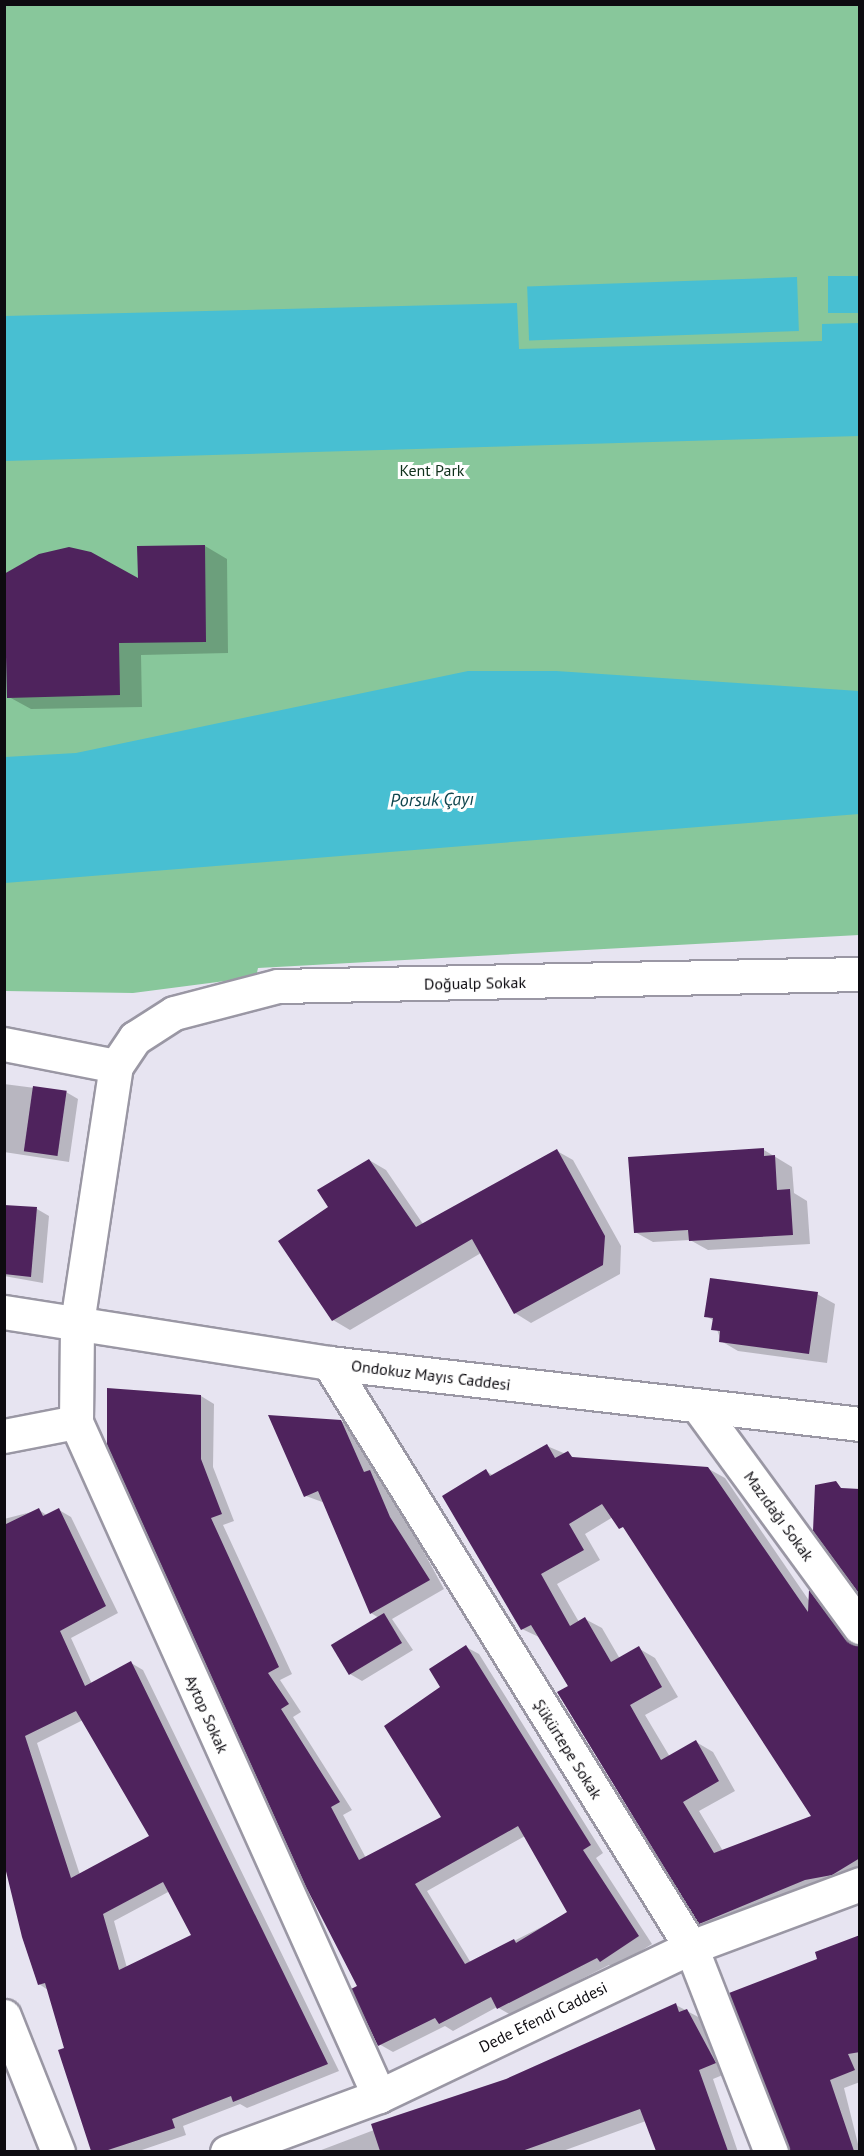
<!DOCTYPE html>
<meta charset="utf-8">
<style>
body{margin:0}
#map{position:relative;width:864px;height:2156px;overflow:hidden;background:#e7e4f1;font-family:"PT Sans",sans-serif}
div>[style]{position:absolute}
[style*='--x']{left:calc(var(--x)*1px);top:calc(var(--y)*1px);width:calc(var(--w)*1px);rotate:calc(var(--a)*1deg)}
.green>*{inset:0;background:#88c79b}
.water>*{inset:0;background:#48bfd2;transform-origin:0 0}
.shadow>*{inset:0;background:#0003}
.building>*{inset:0;background:#4f235d;transform-origin:0 0}
.roads{filter:drop-shadow(2px 0 #9a97a4) drop-shadow(-2px 0 #9a97a4) drop-shadow(0 2px #9a97a4) drop-shadow(0 -2px #9a97a4)}
.minor>*{height:33px;margin:-16.5px;padding:0 16.5px;transform-origin:16.5px;border-radius:16.5px;background:#fff}
span{translate:-50% -50%;white-space:nowrap;text-align:center;line-height:1.15;-webkit-text-stroke:6px #fff;paint-order:stroke}
.park-label{font-size:16px;color:#10311c}
.street-label{font-size:16px;color:#0d0b10}
.water-label{font-size:18px;color:#0f454d;font-style:italic}
.frame{position:absolute;inset:0;border:6px solid #0d0b10;pointer-events:none}
</style>
<div id="map">
<div class="green">
<div style="clip-path:polygon(5px 5px,859px 5px,859px 935px,258px 968px,256px 977px,133px 993px,5px 991px)"></div>
</div>
<div class="water">
<div style="left:859px;top:276px;width:37px;height:31px;rotate:90deg"></div>
<div style="left:797px;top:277px;width:54px;height:270px;rotate:88deg"></div>
<div style="clip-path:polygon(517px 303px,519px 349px,822px 341px,822px 324px,859px 323px,859px 436px,5px 461px,5px 316px)"></div>
<div style="clip-path:polygon(468px 671px,556px 671px,859px 691px,859px 814px,5px 883px,5px 757px,76px 753px)"></div>
</div>
<div class="shadow">
<div style="clip-path:polygon(205px 546px,227px 559px,228px 653px,141px 655px,142px 707px,31px 709px,9px 697px,4px 562px,6px 575px,139px 581px)"></div>
<div style="clip-path:polygon(4px 1084px,66px 1092px,78px 1099px,69px 1162px,4px 1152px)"></div>
<div style="clip-path:polygon(764px 1150px,792px 1167px,794px 1193px,807px 1201px,810px 1244px,708px 1250px,690px 1240px,653px 1242px,635px 1232px)"></div>
<div style="clip-path:polygon(557px 1151px,573px 1160px,621px 1246px,620px 1274px,531px 1323px,515px 1313px,481px 1253px,350px 1330px,333px 1320px,330px 1208px,369px 1160px,386px 1170px,423px 1224px)"></div>
<div style="clip-path:polygon(4px 1206px,37px 1209px,49px 1216px,43px 1283px,4px 1276px)"></div>
<div style="clip-path:polygon(817px 1294px,835px 1304px,827px 1363px,738px 1351px,721px 1341px,714px 1321px,706px 1316px)"></div>
<div style="clip-path:polygon(evenodd,201px 1396px,214px 1404px,213px 1467px,234px 1521px,223px 1525px,292px 1674px,280px 1680px,301px 1712px,293px 1717px,352px 1810px,343px 1815px,366px 1858px,443px 1818px,442px 1688px,466px 1647px,479px 1654px,603px 1853px,596px 1858px,652px 1944px,614px 1968px,609px 1965px,511px 2015px,497px 2007px,453px 2031px,445px 2026px,393px 2052px,379px 2044px,359px 1986px,108px 1444px,201px 1396px,525px 1836px,569px 1913px,471px 1963px,427px 1891px,525px 1836px)"></div>
<div style="clip-path:polygon(341px 1421px,357px 1431px,377px 1476px,385px 1481px,444px 1589px,392px 1619px,413px 1650px,362px 1681px,350px 1674px,379px 1618px,371px 1613px,325px 1503px,306px 1496px)"></div>
<div style="clip-path:polygon(evenodd,547px 1446px,580px 1460px,707px 1468px,725px 1478px,810px 1602px,811px 1592px,826px 1601px,860px 1643px,860px 1877px,717px 1933px,700px 1923px,541px 1638px,522px 1629px,486px 1471px,494px 1476px,547px 1446px,613px 1517px,630px 1534px,813px 1816px,723px 1851px,699px 1811px,735px 1791px,713px 1752px,696px 1742px,670px 1757px,645px 1715px,678px 1697px,655px 1658px,638px 1648px,620px 1659px,602px 1628px,585px 1619px,579px 1622px,557px 1584px,600px 1560px,585px 1534px,613px 1517px)"></div>
<div style="clip-path:polygon(evenodd,39px 1510px,48px 1516px,59px 1510px,71px 1517px,118px 1613px,71px 1638px,92px 1684px,131px 1663px,143px 1670px,339px 2071px,247px 2108px,240px 2104px,183px 2126px,186px 2135px,136px 2152px,93px 2152px,60px 2051px,65px 2049px,48px 1990px,39px 1984px,4px 1863px,4px 1519px,39px 1510px,83px 1720px,151px 1837px,80px 1875px,37px 1743px,83px 1720px,39px 1510px,170px 1891px,193px 1935px,127px 1968px,114px 1921px,170px 1891px)"></div>
<div style="clip-path:polygon(860px 1935px,860px 2082px,844px 2088px,860px 2152px,789px 2152px,819px 1959px)"></div>
<div style="clip-path:polygon(676px 2005px,702px 2019px,730px 2072px,713px 2079px,738px 2152px,658px 2152px,646px 2121px,560px 2152px,316px 2152px,506px 2080px)"></div>
</div>
<div class="building">
<div style="clip-path:polygon(205px 545px,206px 642px,119px 643px,120px 695px,7px 698px,4px 574px,39px 554px,69px 547px,91px 552px,138px 578px,137px 546px)"></div>
<div style="left:33px;top:1086px;width:34px;height:66px;rotate:8deg"></div>
<div style="clip-path:polygon(764px 1148px,764px 1156px,775px 1155px,777px 1190px,790px 1189px,793px 1235px,689px 1241px,688px 1230px,634px 1233px,628px 1157px)"></div>
<div style="clip-path:polygon(557px 1149px,605px 1236px,603px 1265px,514px 1314px,472px 1239px,332px 1321px,278px 1241px,328px 1207px,317px 1190px,369px 1159px,416px 1227px)"></div>
<div style="clip-path:polygon(4px 1205px,37px 1207px,31px 1277px,4px 1274px)"></div>
<div style="clip-path:polygon(710px 1278px,818px 1292px,809px 1354px,719px 1342px,720px 1331px,711px 1330px,713px 1318px,704px 1317px)"></div>
<div style="clip-path:polygon(evenodd,107px 1388px,201px 1395px,201px 1459px,222px 1514px,211px 1518px,279px 1667px,268px 1673px,289px 1704px,281px 1709px,340px 1802px,331px 1807px,359px 1860px,441px 1817px,384px 1726px,440px 1687px,429px 1669px,466px 1645px,591px 1845px,583px 1850px,639px 1936px,600px 1962px,597px 1958px,497px 2009px,491px 1997px,439px 2024px,435px 2018px,378px 2046px,351px 1989px,357px 1986px,306px 1887px,107px 1445px,107px 1388px,518px 1826px,567px 1912px,516px 1943px,514px 1939px,465px 1964px,415px 1884px,518px 1826px)"></div>
<div style="clip-path:polygon(268px 1415px,341px 1420px,364px 1472px,370px 1470px,390px 1517px,430px 1580px,370px 1614px,318px 1491px,304px 1497px)"></div>
<div style="clip-path:polygon(evenodd,547px 1444px,555px 1458px,568px 1451px,572px 1457px,708px 1467px,808px 1612px,809px 1590px,845px 1638px,860px 1645px,860px 1858px,832px 1875px,805px 1880px,699px 1924px,557px 1692px,568px 1686px,531px 1625px,521px 1630px,442px 1496px,486px 1469px,490px 1476px,547px 1444px,602px 1504px,619px 1529px,623px 1527px,811px 1816px,714px 1853px,683px 1802px,719px 1781px,696px 1740px,661px 1760px,630px 1705px,662px 1687px,639px 1646px,611px 1662px,585px 1617px,570px 1626px,541px 1574px,584px 1550px,569px 1524px,602px 1504px)"></div>
<div style="clip-path:polygon(836px 1481px,841px 1488px,860px 1489px,860px 1595px,813px 1531px,815px 1485px)"></div>
<div style="clip-path:polygon(evenodd,39px 1508px,43px 1516px,59px 1508px,106px 1606px,60px 1631px,85px 1686px,131px 1661px,328px 2064px,233px 2102px,231px 2096px,172px 2119px,175px 2128px,105px 2151px,91px 2151px,58px 2050px,64px 2048px,45px 1983px,38px 1985px,22px 1937px,4px 1863px,4px 1525px,39px 1508px,76px 1711px,149px 1836px,71px 1878px,25px 1736px,76px 1711px,39px 1508px,163px 1882px,191px 1935px,119px 1970px,103px 1914px,163px 1882px)"></div>
<div style="left:384px;top:1613px;width:35px;height:62px;rotate:59deg"></div>
<div style="clip-path:polygon(860px 1935px,860px 2052px,848px 2054px,855px 2070px,830px 2080px,854px 2151px,789px 2151px,729px 1993px,817px 1959px,815px 1952px)"></div>
<div style="clip-path:polygon(676px 2003px,679px 2012px,687px 2009px,716px 2063px,699px 2070px,728px 2151px,656px 2151px,640px 2109px,522px 2151px,380px 2151px,371px 2124px,506px 2079px)"></div>
</div>
<div class="roads">
<div class="minor">
<div style="--x:4;--y:1044;--w:114;--a:11.1"></div>
<div style="--x:4;--y:1312;--w:329;--a:8.9"></div>
<div style="--x:329;--y:1363;--w:534;--a:6.55"></div>
<div style="--x:329;--y:1363;--w:687;--a:58.21"></div>
<div style="--x:691;--y:1947;--w:220;--a:68.7"></div>
<div style="--x:698;--y:1406;--w:274;--a:53.8"></div>
<div style="--x:4;--y:1436;--w:73;--a:-11"></div>
<div style="--x:4;--y:2016;--w:146;--a:68.3"></div>
<div style="--x:379;--y:2096;--w:739;--a:-114.21"></div>
<div style="--x:76;--y:1422;--w:99;--a:-89.4"></div>
<div style="--x:77;--y:1323;--w:260;--a:-81.4"></div>
<div style="--x:116;--y:1066;--w:34;--a:-56"></div>
<div style="--x:135;--y:1038;--w:46;--a:-32.7"></div>
<div style="--x:174;--y:1013;--w:107;--a:-14.6"></div>
<div style="--x:278;--y:986;--w:582;--a:-1.18"></div>
<div style="--x:227;--y:2152;--w:162;--a:-20.2"></div>
<div style="--x:379;--y:2096;--w:346;--a:-25.5"></div>
<div style="--x:691;--y:1947;--w:180;--a:-20.4"></div>
</div>
</div>
<div class="park-label">
<span style="left:432px;top:470px">Kent Park</span>
</div>
<div class="street-label">
<span style="left:475px;top:983px;rotate:-1deg">Doğualp Sokak</span>
<span style="left:431px;top:1375px;rotate:7deg">Ondokuz Mayıs Caddesi</span>
<span style="left:779px;top:1516px;rotate:54deg">Mazıdağı Sokak</span>
<span style="left:207px;top:1714px;rotate:66deg">Aytop Sokak</span>
<span style="left:568px;top:1749px;rotate:58deg">Şükürtepe Sokak</span>
<span style="left:543px;top:2017px;rotate:-26deg">Dede Efendi Caddesi</span>
</div>
<div class="water-label">
<span style="left:432px;top:800px;rotate:-1deg">Porsuk Çayı</span>
</div>
<div class="frame"></div>
</div>
